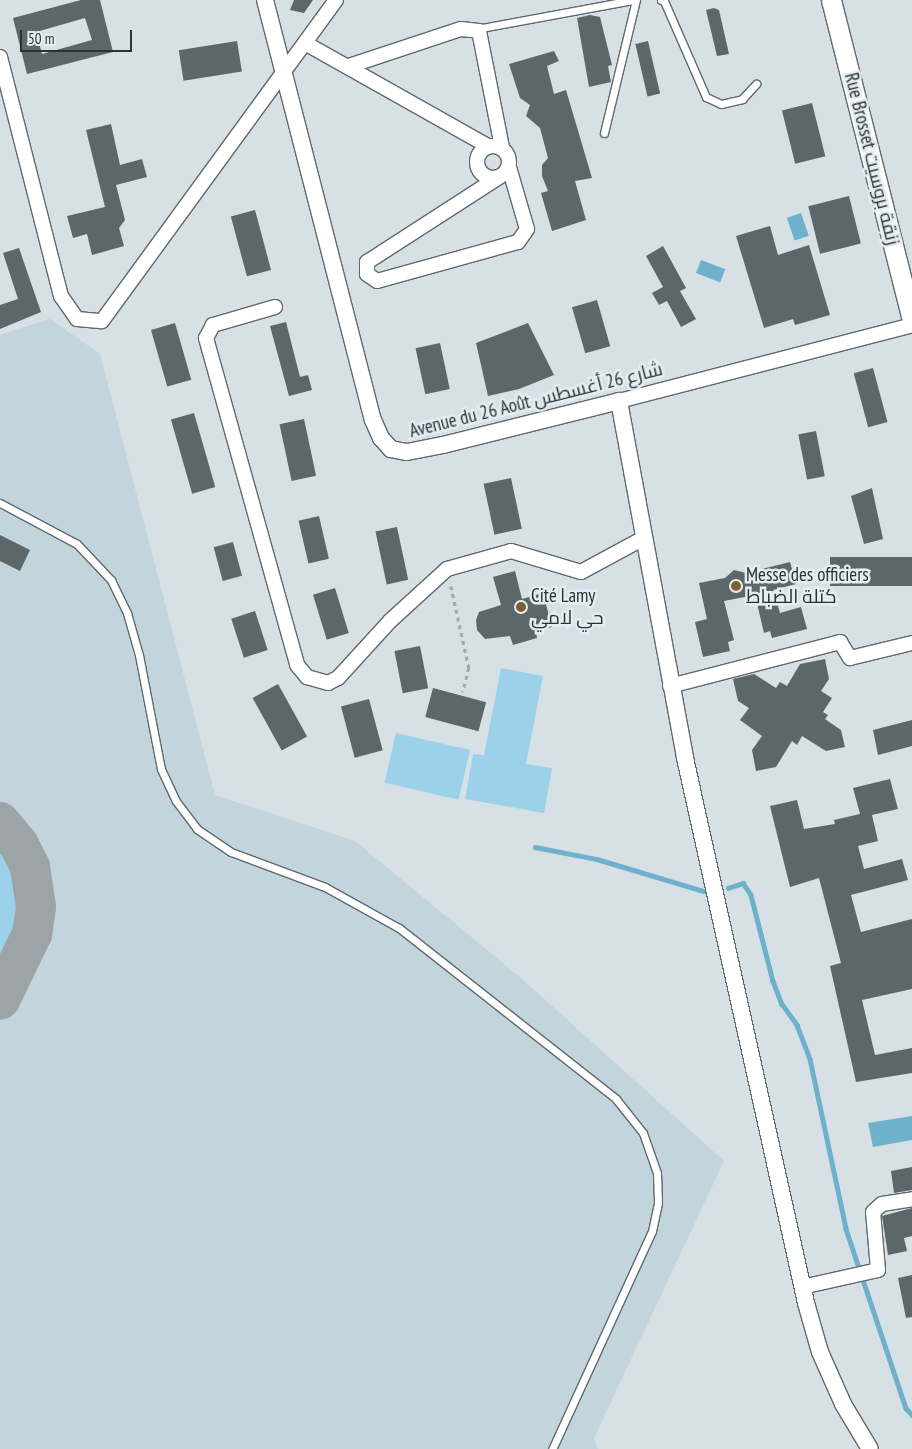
<!DOCTYPE html>
<meta charset="utf-8">
<style>
body{margin:0}
#map{position:relative;width:912px;height:1449px;overflow:hidden;background:#d6e0e5;font-family:"PT Sans Narrow",Cairo,sans-serif}
div>[style]{position:absolute}
[style*='--x']{left:calc(var(--x)*1px);top:calc(var(--y)*1px);width:calc(var(--w)*1px);rotate:calc(var(--a)*1deg)}
.built>*{inset:0;background:#c2d4dc}
.green>*{inset:0;background:#9bd2e9;transform-origin:0 0}
.water>*{inset:0;background:#6eb1cc;transform-origin:0 0}
.stream>*{height:4.5px;margin:-2.25px;padding:0 2.25px;transform-origin:2.25px;border-radius:2.25px;background:#6eb1cc}
.taxiway>*{height:40px;margin:-20px;padding:0 20px;transform-origin:20px;border-radius:20px;background:#9ca4a8}
.building>*{inset:0;background:#5d6669;transform-origin:0 0}
.path>*{height:2.5px;margin-top:-1.25px;transform-origin:0;background:repeating-linear-gradient(90deg,#a1a9ad 0 4px,transparent 0 8px)}
.roads{filter:drop-shadow(1px 0 #60696d) drop-shadow(-1px 0 #60696d) drop-shadow(0 1px #60696d) drop-shadow(0 -1px #60696d)}
.service>*{height:7px;margin:-3.5px;padding:0 3.5px;transform-origin:3.5px;border-radius:3.5px;background:#fff}
.minor>*{height:14px;margin:-7px;padding:0 7px;transform-origin:7px;border-radius:7px;background:#fff}
.minor>.ring{margin:-7px;padding:0;box-sizing:content-box;background:none;border:14px solid #fff;border-radius:50%}
.tertiary>*{height:16px;margin:-8px;padding:0 8px;transform-origin:8px;border-radius:8px;background:#fff}
.secondary>*{height:19px;margin:-9.5px;padding:0 9.5px;transform-origin:9.5px;border-radius:9.5px;background:#fff}
.dots>*{width:14px;height:14px;translate:-50% -50%;box-sizing:border-box;border:2px solid #e3edf2;border-radius:50%}
span{translate:-50% -50%;white-space:nowrap;text-align:center;line-height:1.15;-webkit-text-stroke:5px #e3edf2;paint-order:stroke}
.street-label{font-size:19px;color:#2d3133}
.poi-label{font-size:19px;color:#2d3133}
.left{translate:0 -50%;text-align:left}
.scale{position:absolute;left:20px;top:30px;width:112px;height:22px;box-sizing:border-box;border:2px solid #2d3133;border-top:0;padding-left:6px;font-size:15px;line-height:18px;white-space:nowrap;color:#2d3133;-webkit-text-stroke:4px #e3edf2;paint-order:stroke}
</style>
<div id="map">
<div class="built">
<div style="clip-path:polygon(50px 319px,100px 354px,215px 795px,355px 841px,522px 979px,724px 1161px,594px 1438px,598px 1449px,0 1449px,0 335px)"></div>
</div>
<div class="green">
<div style="clip-path:polygon(501px 668px,543px 676px,526px 764px,552px 768px,544px 813px,465px 799px,473px 754px,484px 755px)"></div>
<div style="left:396px;top:733px;width:76px;height:51px;rotate:13deg"></div>
<div style="clip-path:polygon(0 845px,22px 880px,18px 933px,0 957px)"></div>
</div>
<div class="water">
<div style="left:801px;top:213px;width:24px;height:15px;rotate:71deg"></div>
<div style="left:701px;top:260px;width:26px;height:14px;rotate:21deg"></div>
<div style="clip-path:polygon(912px 1116px,912px 1140px,873px 1147px,868px 1123px)"></div>
</div>
<div class="stream">
<div style="--x:535;--y:847;--w:63;--a:11"></div>
<div style="--x:597;--y:859;--w:112;--a:16.7"></div>
<div style="--x:728;--y:888;--w:16;--a:-18"></div>
<div style="--x:743;--y:883;--w:14;--a:56"></div>
<div style="--x:751;--y:895;--w:89;--a:75.7"></div>
<div style="--x:773;--y:981;--w:25;--a:69"></div>
<div style="--x:782;--y:1004;--w:26;--a:54"></div>
<div style="--x:797;--y:1025;--w:36;--a:69"></div>
<div style="--x:810;--y:1059;--w:174;--a:78"></div>
<div style="--x:846;--y:1229;--w:189;--a:71.5"></div>
<div style="--x:906;--y:1408;--w:9;--a:49"></div>
</div>
<div class="taxiway">
<div style="--x:0;--y:822;--w:30;--a:50"></div>
<div style="--x:19;--y:845;--w:25;--a:63"></div>
<div style="--x:30;--y:867;--w:40;--a:81.5"></div>
<div style="--x:36;--y:907;--w:27;--a:98"></div>
<div style="--x:32;--y:934;--w:73;--a:115.9"></div>
</div>
<div class="building">
<div style="clip-path:polygon(evenodd,81px 0,100px 0,113px 52px,27px 74px,13px 18px,81px 0,85px 18px,92px 40px,42px 54px,36px 32px,85px 18px)"></div>
<div style="clip-path:polygon(294px 0,313px 0,304px 13px,290px 10px)"></div>
<div style="clip-path:polygon(714px 8px,719px 10px,729px 54px,717px 56px,706px 10px)"></div>
<div style="clip-path:polygon(590px 15px,600px 17px,612px 65px,608px 66px,611px 82px,589px 87px,577px 18px)"></div>
<div style="left:237px;top:41px;width:31px;height:59px;rotate:81deg"></div>
<div style="left:648px;top:41px;width:54px;height:13px;rotate:77deg"></div>
<div style="clip-path:polygon(554px 51px,559px 61px,547px 66px,554px 94px,566px 90px,592px 178px,575px 181px,586px 220px,552px 231px,541px 193px,548px 191px,542px 176px,542px 165px,548px 158px,540px 128px,526px 116px,530px 105px,520px 98px,509px 64px)"></div>
<div style="left:812px;top:103px;width:55px;height:31px;rotate:76deg"></div>
<div style="clip-path:polygon(111px 124px,120px 165px,142px 159px,147px 177px,116px 185px,125px 220px,119px 228px,124px 246px,92px 255px,87px 234px,73px 238px,67px 216px,105px 207px,86px 130px)"></div>
<div style="left:849px;top:196px;width:49px;height:42px;rotate:76deg"></div>
<div style="left:255px;top:210px;width:62px;height:25px;rotate:75deg"></div>
<div style="clip-path:polygon(770px 226px,778px 255px,809px 245px,830px 315px,795px 325px,793px 319px,764px 328px,736px 236px)"></div>
<div style="clip-path:polygon(663px 246px,686px 288px,680px 291px,696px 319px,681px 327px,667px 301px,659px 305px,652px 293px,663px 287px,646px 256px)"></div>
<div style="clip-path:polygon(19px 248px,41px 312px,0 329px,0 305px,18px 299px,3px 253px)"></div>
<div style="left:597px;top:300px;width:48px;height:26px;rotate:74deg"></div>
<div style="clip-path:polygon(286px 322px,300px 377px,308px 375px,312px 390px,289px 396px,270px 326px)"></div>
<div style="left:175px;top:323px;width:59px;height:25px;rotate:74deg"></div>
<div style="clip-path:polygon(528px 323px,554px 375px,519px 389px,488px 396px,476px 343px)"></div>
<div style="left:440px;top:343px;width:47px;height:25px;rotate:78deg"></div>
<div style="left:873px;top:368px;width:56px;height:20px;rotate:75deg"></div>
<div style="left:194px;top:413px;width:77px;height:24px;rotate:74deg"></div>
<div style="left:304px;top:419px;width:58px;height:25px;rotate:78deg"></div>
<div style="left:816px;top:431px;width:46px;height:18px;rotate:79deg"></div>
<div style="left:511px;top:478px;width:52px;height:28px;rotate:78deg"></div>
<div style="clip-path:polygon(872px 488px,883px 539px,864px 544px,851px 496px)"></div>
<div style="left:319px;top:516px;width:44px;height:21px;rotate:77deg"></div>
<div style="left:397px;top:527px;width:54px;height:22px;rotate:78deg"></div>
<div style="clip-path:polygon(0 535px,30px 550px,20px 571px,0 561px)"></div>
<div style="left:233px;top:542px;width:35px;height:20px;rotate:75deg"></div>
<div style="left:912px;top:557px;width:29px;height:82px;rotate:90deg"></div>
<div style="clip-path:polygon(790px 562px,796px 584px,773px 590px,780px 613px,801px 607px,807px 629px,772px 638px,770px 631px,764px 633px,755px 595px,724px 601px,734px 640px,728px 642px,730px 651px,703px 657px,695px 622px,707px 619px,699px 583px,725px 578px,734px 570px,746px 573px)"></div>
<div style="clip-path:polygon(515px 571px,522px 599px,543px 593px,552px 627px,536px 631px,537px 638px,513px 645px,510px 636px,485px 639px,477px 630px,476px 620px,479px 612px,501px 605px,493px 577px)"></div>
<div style="left:335px;top:588px;width:47px;height:23px;rotate:73deg"></div>
<div style="left:255px;top:611px;width:41px;height:25px;rotate:72deg"></div>
<div style="left:420px;top:646px;width:43px;height:26px;rotate:79deg"></div>
<div style="clip-path:polygon(825px 659px,829px 679px,821px 691px,832px 698px,823px 712px,828px 715px,825px 719px,841px 730px,845px 747px,826px 751px,802px 736px,797px 745px,792px 741px,776px 767px,756px 771px,752px 750px,762px 736px,740px 720px,749px 708px,738px 701px,733px 679px,754px 674px,776px 688px,780px 682px,787px 686px,800px 664px)"></div>
<div style="left:278px;top:684px;width:60px;height:29px;rotate:61deg"></div>
<div style="left:433px;top:688px;width:55px;height:30px;rotate:15deg"></div>
<div style="left:369px;top:699px;width:53px;height:29px;rotate:75deg"></div>
<div style="clip-path:polygon(912px 720px,912px 746px,878px 755px,873px 730px)"></div>
<div style="clip-path:polygon(890px 779px,898px 809px,872px 815px,878px 841px,858px 846px,864px 869px,902px 859px,908px 880px,851px 895px,861px 932px,912px 919px,912px 989px,862px 1000px,875px 1055px,912px 1048px,912px 1073px,856px 1082px,830px 966px,841px 963px,819px 878px,790px 887px,770px 806px,797px 800px,804px 829px,835px 824px,834px 820px,860px 814px,853px 788px)"></div>
<div style="clip-path:polygon(912px 1167px,912px 1190px,894px 1193px,891px 1171px)"></div>
<div style="clip-path:polygon(912px 1208px,912px 1236px,904px 1238px,907px 1251px,888px 1255px,882px 1216px)"></div>
<div style="clip-path:polygon(912px 1275px,912px 1317px,906px 1318px,898px 1278px)"></div>
</div>
<div class="path">
<div style="--x:451;--y:586;--w:84;--a:77.6"></div>
<div style="--x:469;--y:668;--w:25;--a:104"></div>
</div>
<div class="roads">
<div class="service">
<div style="--x:661;--y:0;--w:3;--a:18"></div>
<div style="--x:664;--y:1;--w:105;--a:66.4"></div>
<div style="--x:706;--y:97;--w:17;--a:25"></div>
<div style="--x:721;--y:104;--w:22;--a:-13"></div>
<div style="--x:742;--y:99;--w:21;--a:-47"></div>
<div style="--x:476;--y:29;--w:160;--a:-10.5"></div>
<div style="--x:604;--y:133;--w:137;--a:-76.5"></div>
<div style="--x:0;--y:503;--w:87;--a:28"></div>
<div style="--x:77;--y:544;--w:50;--a:46.6"></div>
<div style="--x:111;--y:580;--w:37;--a:64"></div>
<div style="--x:127;--y:613;--w:44;--a:74.1"></div>
<div style="--x:139;--y:655;--w:116;--a:79.1"></div>
<div style="--x:161;--y:769;--w:35;--a:65"></div>
<div style="--x:176;--y:801;--w:35;--a:53"></div>
<div style="--x:197;--y:829;--w:41;--a:34.1"></div>
<div style="--x:231;--y:852;--w:100;--a:20.4"></div>
<div style="--x:325;--y:887;--w:85;--a:29"></div>
<div style="--x:399;--y:928;--w:276;--a:38.2"></div>
<div style="--x:616;--y:1099;--w:43;--a:51.5"></div>
<div style="--x:643;--y:1133;--w:42;--a:70.7"></div>
<div style="--x:657;--y:1173;--w:30;--a:88"></div>
<div style="--x:658;--y:1203;--w:29;--a:102"></div>
<div style="--x:652;--y:1231;--w:240;--a:114.6"></div>
</div>
<div class="minor">
<div style="--x:305;--y:43;--w:210;--a:29.4"></div>
<div style="--x:0;--y:57;--w:247;--a:75.7"></div>
<div style="--x:61;--y:296;--w:28;--a:55"></div>
<div style="--x:77;--y:319;--w:25;--a:5"></div>
<div style="--x:102;--y:321;--w:397;--a:-53.9"></div>
<div style="--x:349;--y:66;--w:118;--a:-18.3"></div>
<div style="--x:461;--y:29;--w:18;--a:6"></div>
<div style="--x:479;--y:31;--w:118;--a:78.8"></div>
<div class="ring" style="left:477px;top:146px;width:18px;height:18px"></div>
<div style="--x:499;--y:177;--w:157;--a:147.2"></div>
<div style="--x:367;--y:262;--w:12;--a:90"></div>
<div style="--x:367;--y:274;--w:12;--a:35"></div>
<div style="--x:377;--y:281;--w:146;--a:-15.5"></div>
<div style="--x:518;--y:242;--w:16;--a:-55"></div>
<div style="--x:527;--y:229;--w:65;--a:-106.2"></div>
<div style="--x:275;--y:307;--w:65;--a:163.8"></div>
<div style="--x:213;--y:325;--w:15;--a:118"></div>
<div style="--x:206;--y:338;--w:339;--a:74.4"></div>
<div style="--x:297;--y:665;--w:16;--a:50"></div>
<div style="--x:307;--y:677;--w:22;--a:16"></div>
<div style="--x:328;--y:683;--w:11;--a:-27"></div>
<div style="--x:338;--y:678;--w:77;--a:-47.6"></div>
<div style="--x:390;--y:621;--w:77;--a:-42.4"></div>
<div style="--x:447;--y:569;--w:66;--a:-15.7"></div>
<div style="--x:511;--y:551;--w:73;--a:16.7"></div>
<div style="--x:581;--y:572;--w:72;--a:-28.4"></div>
<div style="--x:619;--y:401;--w:303;--a:-14.5"></div>
<div style="--x:670;--y:686;--w:176;--a:-14.5"></div>
<div style="--x:840;--y:642;--w:19;--a:58"></div>
<div style="--x:850;--y:658;--w:64;--a:-13.6"></div>
<div style="--x:802;--y:1287;--w:78;--a:-12.6"></div>
<div style="--x:878;--y:1270;--w:58;--a:-94.9"></div>
<div style="--x:873;--y:1212;--w:12;--a:-42"></div>
<div style="--x:882;--y:1204;--w:30;--a:-9"></div>
</div>
<div class="tertiary">
<div style="--x:265;--y:0;--w:434;--a:75.6"></div>
<div style="--x:373;--y:420;--w:20;--a:66"></div>
<div style="--x:381;--y:438;--w:15;--a:48"></div>
<div style="--x:391;--y:449;--w:16;--a:11"></div>
<div style="--x:407;--y:452;--w:37;--a:-11"></div>
<div style="--x:443;--y:445;--w:181;--a:-14"></div>
<div style="--x:619;--y:401;--w:363;--a:79.5"></div>
<div style="--x:685;--y:758;--w:558;--a:77.48"></div>
<div style="--x:806;--y:1303;--w:51;--a:74.1"></div>
<div style="--x:820;--y:1352;--w:57;--a:66.1"></div>
<div style="--x:843;--y:1404;--w:52;--a:59"></div>
</div>
<div class="secondary">
<div style="--x:831;--y:0;--w:329;--a:75.8"></div>
</div>
</div>
<div class="dots">
<div style="left:736px;top:586px;background:#7b5e31"></div>
<div style="left:521px;top:607px;background:#7b5e31"></div>
</div>
<div class="street-label">
<span style="left:872px;top:159px;rotate:76deg">Rue Brosset زنقة بروسيت</span>
<span style="left:536px;top:400px;rotate:-14deg">Avenue du 26 Août شارع 26 أغسطس</span>
</div>
<div class="poi-label">
<span class="left" style="left:746px;top:586px">Messe des officiers<br>كتلة الضباط</span>
<span class="left" style="left:531px;top:607px">Cité Lamy<br>حي لامي</span>
</div>
<div class="scale">50 m</div>
</div>
